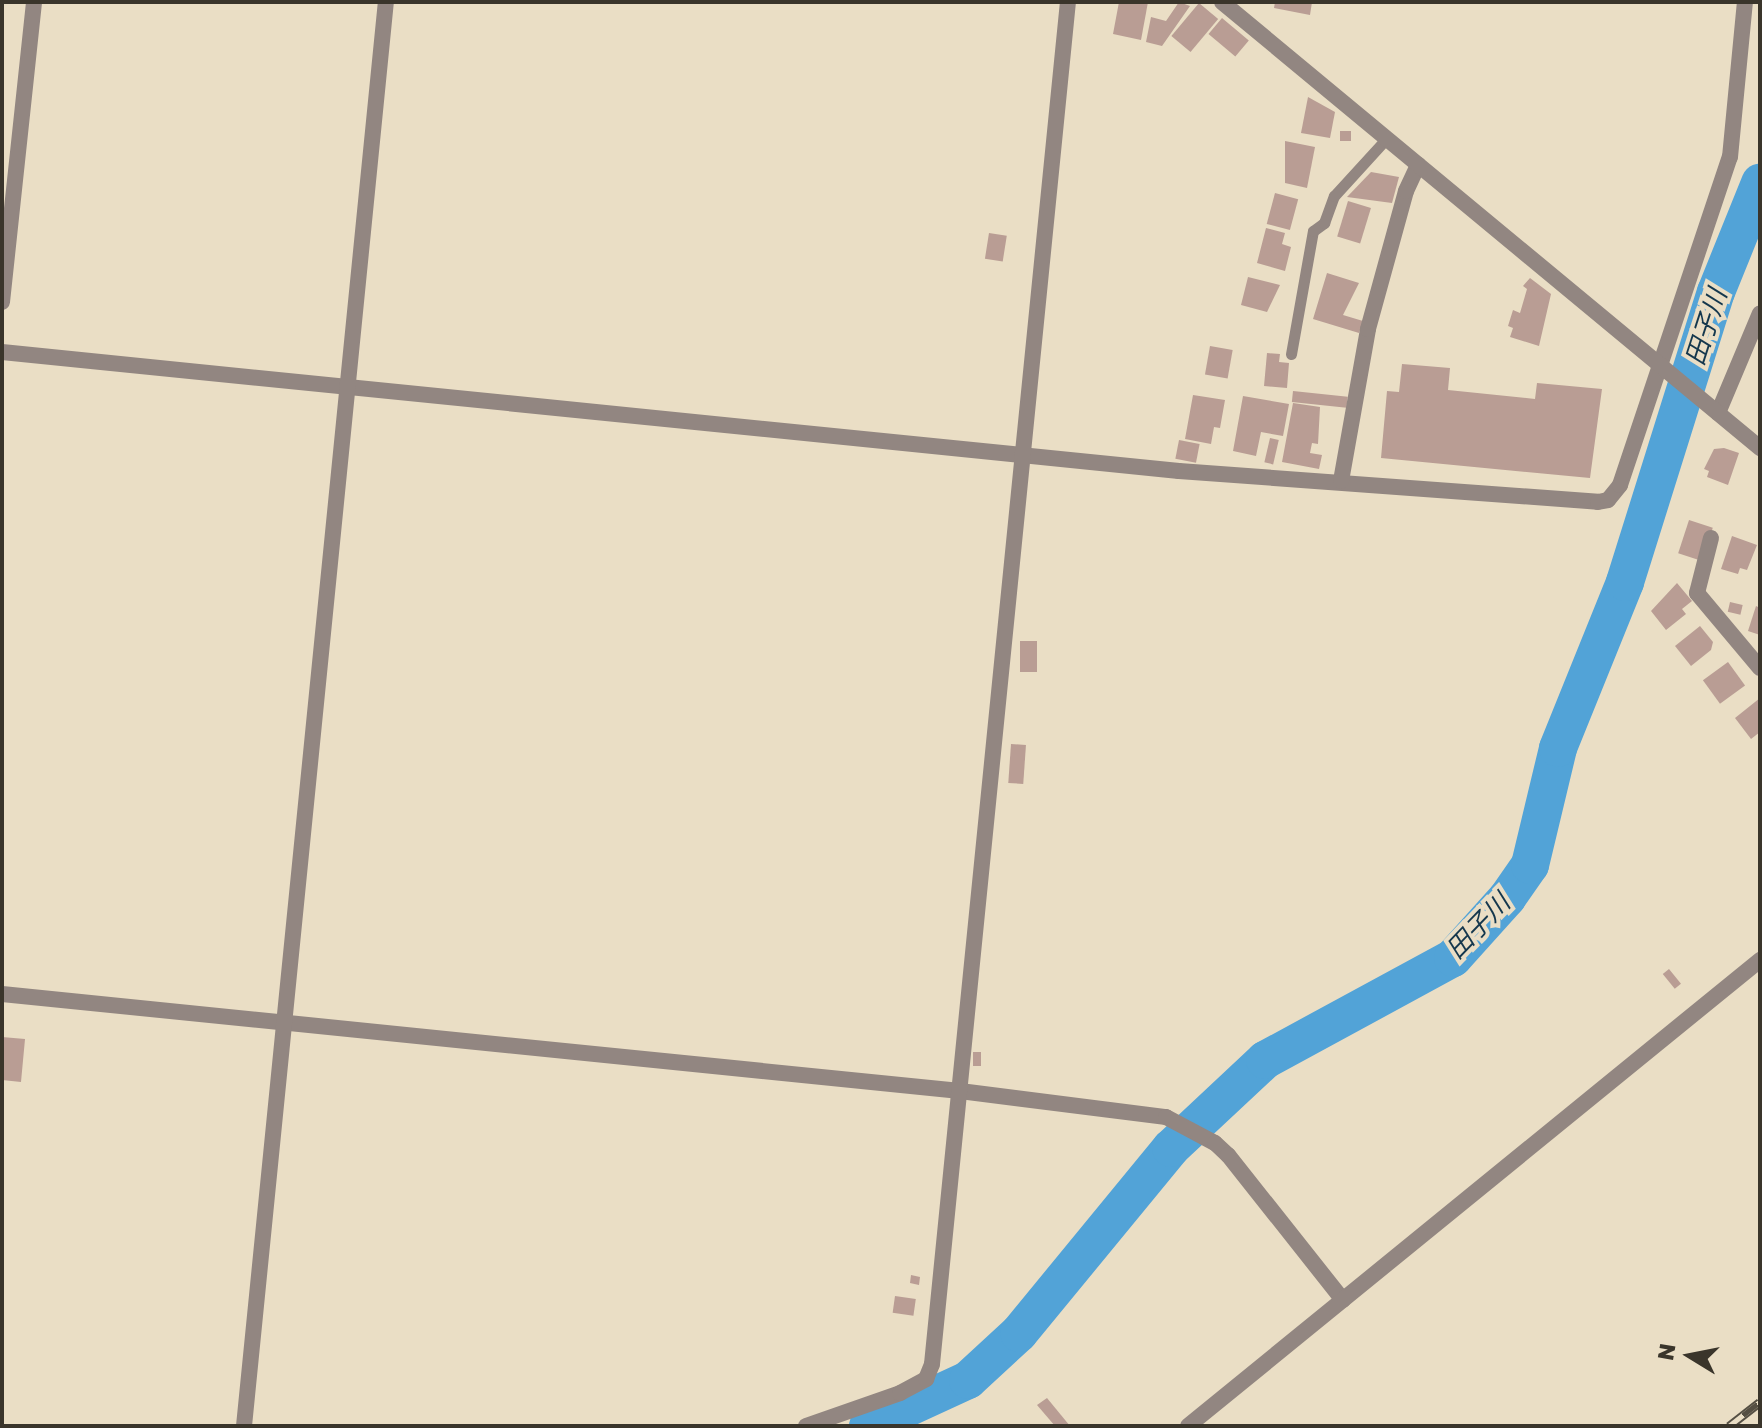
<!DOCTYPE html>
<meta charset="utf-8">
<style>
body{margin:0}
#map{position:relative;width:1762px;height:1428px;overflow:hidden;background:#eadec5;font-family:"Golos Text","Noto Sans JP",sans-serif}
div>[style]{position:absolute}
[style*='--x']{left:calc(var(--x)*1px);top:calc(var(--y)*1px);width:calc(var(--w)*1px);rotate:calc(var(--a)*1deg)}
.river>*{height:38px;margin:-19px;padding:0 19px;transform-origin:19px;border-radius:19px;background:#52a3d7}
.building>*{inset:0;background:#b99d94;transform-origin:0 0}
.service>*{height:11px;margin:-5.5px;padding:0 5.5px;transform-origin:5.5px;border-radius:5.5px;background:#928681}
.minor>*{height:16px;margin:-8px;padding:0 8px;transform-origin:8px;border-radius:8px;background:#928681}
.tertiary>*{height:16px;margin:-8px;padding:0 8px;transform-origin:8px;border-radius:8px;background:#928681}
.rail>*{height:9px;margin-top:-4.5px;transform-origin:0;background:repeating-linear-gradient(90deg,#eadec5 0 18px,#554f43 0 36px);box-sizing:border-box;border-block:2px solid #554f43}
span{translate:-50% -50%;white-space:nowrap;text-align:center;line-height:1.15;-webkit-text-stroke:8px #eadec5;paint-order:stroke}
.water-label{font-size:26px;color:#14374d;font-style:italic}
.frame{position:absolute;inset:0;border:4px solid #3a352b;pointer-events:none}
.north{position:absolute;left:1650px;top:1316px;width:80px;height:80px;-webkit-text-stroke:6px #eadec5;paint-order:stroke;rotate:280deg;font-size:22px;font-weight:700;line-height:32px;text-align:center;color:#3a352b}
.north::after{content:'';display:block;margin:auto;width:28px;height:36px;background:#3a352b;clip-path:polygon(50% 0,100% 100%,50% 72%,0 100%)}
</style>
<div id="map">
<div class="river">
<div style="--x:868;--y:1426;--w:110;--a:-24.7"></div>
<div style="--x:968;--y:1380;--w:69;--a:-42.7"></div>
<div style="--x:1019;--y:1333;--w:239;--a:-50.6"></div>
<div style="--x:1171;--y:1148;--w:129;--a:-43.1"></div>
<div style="--x:1265;--y:1060;--w:214;--a:-28.5"></div>
<div style="--x:1453;--y:958;--w:81;--a:-48"></div>
<div style="--x:1507;--y:898;--w:40;--a:-55.1"></div>
<div style="--x:1530;--y:865;--w:120;--a:-76.5"></div>
<div style="--x:1558;--y:748;--w:179;--a:-68"></div>
<div style="--x:1625;--y:582;--w:304;--a:-72.6"></div>
<div style="--x:1716;--y:292;--w:118;--a:-68"></div>
</div>
<div class="building">
<div style="clip-path:polygon(1119px 2px,1148px 2px,1141px 40px,1113px 34px)"></div>
<div style="clip-path:polygon(1179px 2px,1190px 6px,1162px 46px,1146px 42px,1151px 17px,1166px 21px)"></div>
<div style="clip-path:polygon(1275px 2px,1312px 2px,1310px 15px,1274px 8px)"></div>
<div style="left:1199px;top:3px;width:25px;height:43px;rotate:40deg"></div>
<div style="left:1222px;top:18px;width:35px;height:21px;rotate:40deg"></div>
<div style="clip-path:polygon(1308px 97px,1335px 112px,1330px 138px,1301px 133px)"></div>
<div style="left:1340px;top:131px;width:11px;height:10px"></div>
<div style="clip-path:polygon(1285px 141px,1315px 147px,1307px 188px,1285px 183px)"></div>
<div style="clip-path:polygon(1371px 172px,1399px 177px,1392px 203px,1347px 197px)"></div>
<div style="left:1275px;top:193px;width:24px;height:32px;rotate:15deg"></div>
<div style="left:1348px;top:201px;width:24px;height:37px;rotate:17deg"></div>
<div style="clip-path:polygon(1266px 228px,1285px 233px,1282px 244px,1291px 247px,1285px 271px,1257px 263px)"></div>
<div style="left:989px;top:233px;width:18px;height:26px;rotate:9deg"></div>
<div style="clip-path:polygon(1327px 273px,1359px 283px,1343px 315px,1363px 321px,1359px 333px,1313px 319px)"></div>
<div style="clip-path:polygon(1248px 277px,1280px 285px,1267px 312px,1241px 305px)"></div>
<div style="clip-path:polygon(1530px 278px,1551px 294px,1539px 346px,1510px 337px,1513px 328px,1508px 326px,1513px 310px,1520px 313px,1527px 289px,1523px 286px)"></div>
<div style="left:1210px;top:346px;width:23px;height:29px;rotate:10deg"></div>
<div style="clip-path:polygon(1267px 353px,1280px 354px,1279px 362px,1289px 363px,1287px 388px,1264px 386px)"></div>
<div style="clip-path:polygon(1402px 364px,1450px 368px,1448px 390px,1535px 399px,1537px 383px,1602px 389px,1590px 478px,1381px 458px,1387px 391px,1399px 392px)"></div>
<div style="left:1293px;top:391px;width:55px;height:11px;rotate:6deg"></div>
<div style="clip-path:polygon(1193px 395px,1225px 400px,1220px 428px,1214px 427px,1211px 444px,1185px 439px)"></div>
<div style="clip-path:polygon(1243px 396px,1289px 404px,1283px 436px,1261px 432px,1256px 456px,1233px 451px)"></div>
<div style="clip-path:polygon(1293px 403px,1320px 407px,1318px 444px,1312px 443px,1310px 453px,1322px 455px,1319px 469px,1282px 462px)"></div>
<div style="left:1270px;top:438px;width:9px;height:25px;rotate:13deg"></div>
<div style="left:1179px;top:440px;width:21px;height:19px;rotate:11deg"></div>
<div style="clip-path:polygon(1724px 448px,1739px 453px,1728px 485px,1707px 477px,1709px 471px,1704px 469px,1714px 449px)"></div>
<div style="left:1689px;top:520px;width:25px;height:35px;rotate:18deg"></div>
<div style="clip-path:polygon(1732px 536px,1757px 545px,1747px 570px,1740px 568px,1738px 574px,1721px 569px)"></div>
<div style="clip-path:polygon(1677px 583px,1692px 601px,1682px 609px,1686px 614px,1666px 630px,1651px 611px)"></div>
<div style="left:1730px;top:602px;width:13px;height:10px;rotate:13deg"></div>
<div style="clip-path:polygon(1756px 606px,1760px 608px,1760px 635px,1748px 631px)"></div>
<div style="clip-path:polygon(1700px 626px,1713px 642px,1711px 650px,1691px 666px,1675px 646px)"></div>
<div style="left:1020px;top:641px;width:17px;height:31px"></div>
<div style="left:1728px;top:662px;width:29px;height:31px;rotate:54deg"></div>
<div style="clip-path:polygon(1760px 698px,1760px 732px,1751px 739px,1735px 718px)"></div>
<div style="left:1011px;top:744px;width:15px;height:39px;rotate:4deg"></div>
<div style="left:1669px;top:969px;width:19px;height:8px;rotate:51deg"></div>
<div style="clip-path:polygon(2px 1037px,25px 1039px,21px 1082px,2px 1080px)"></div>
<div style="left:973px;top:1052px;width:8px;height:14px"></div>
<div style="clip-path:polygon(911px 1275px,920px 1277px,919px 1285px,910px 1283px)"></div>
<div style="left:895px;top:1296px;width:21px;height:17px;rotate:8deg"></div>
<div style="clip-path:polygon(1047px 1398px,1070px 1426px,1055px 1426px,1037px 1405px)"></div>
</div>
<div class="service">
<div style="--x:1291;--y:354;--w:125;--a:-79.9"></div>
<div style="--x:1313;--y:231;--w:14;--a:-36"></div>
<div style="--x:1324;--y:223;--w:29;--a:-70"></div>
<div style="--x:1334;--y:196;--w:77;--a:-47.6"></div>
</div>
<div class="minor">
<div style="--x:2;--y:302;--w:302;--a:-83.9"></div>
<div style="--x:2;--y:352;--w:1183;--a:5.77"></div>
<div style="--x:1179;--y:471;--w:420;--a:4.2"></div>
<div style="--x:1598;--y:502;--w:10;--a:-11"></div>
<div style="--x:1608;--y:500;--w:19;--a:-51"></div>
<div style="--x:1620;--y:485;--w:346;--a:-71.5"></div>
<div style="--x:1730;--y:157;--w:156;--a:-84.5"></div>
<div style="--x:1718;--y:413;--w:108;--a:-67.2"></div>
<div style="--x:1341;--y:481;--w:154;--a:-79.9"></div>
<div style="--x:1368;--y:329;--w:143;--a:-74.6"></div>
<div style="--x:1406;--y:191;--w:29;--a:-65"></div>
<div style="--x:1711;--y:538;--w:57;--a:104.3"></div>
<div style="--x:1697;--y:593;--w:98;--a:50"></div>
<div style="--x:2;--y:994;--w:963;--a:5.78"></div>
<div style="--x:960;--y:1091;--w:208;--a:7.2"></div>
<div style="--x:1166;--y:1117;--w:55;--a:28"></div>
<div style="--x:1215;--y:1143;--w:18;--a:43"></div>
<div style="--x:1228;--y:1155;--w:185;--a:51.6"></div>
<div style="--x:244;--y:1426;--w:1431;--a:-84.31"></div>
<div style="--x:806;--y:1426;--w:100;--a:-19.3"></div>
<div style="--x:900;--y:1393;--w:30;--a:-28"></div>
<div style="--x:926;--y:1379;--w:16;--a:-68"></div>
<div style="--x:932;--y:1364;--w:1369;--a:-84.3"></div>
<div style="--x:1188;--y:1426;--w:738;--a:-39.17"></div>
</div>
<div class="tertiary">
<div style="--x:1222;--y:2;--w:699;--a:39.66"></div>
</div>
<div class="rail">
<div style="--x:1729;--y:1426;--w:39;--a:-38"></div>
</div>
<div class="water-label">
<span style="left:1706px;top:327px;rotate:-72deg">田子川</span>
<span style="left:1478px;top:926px;rotate:-46deg">田子川</span>
</div>
<div class="frame"></div>
<div class="north">N</div>
</div>
